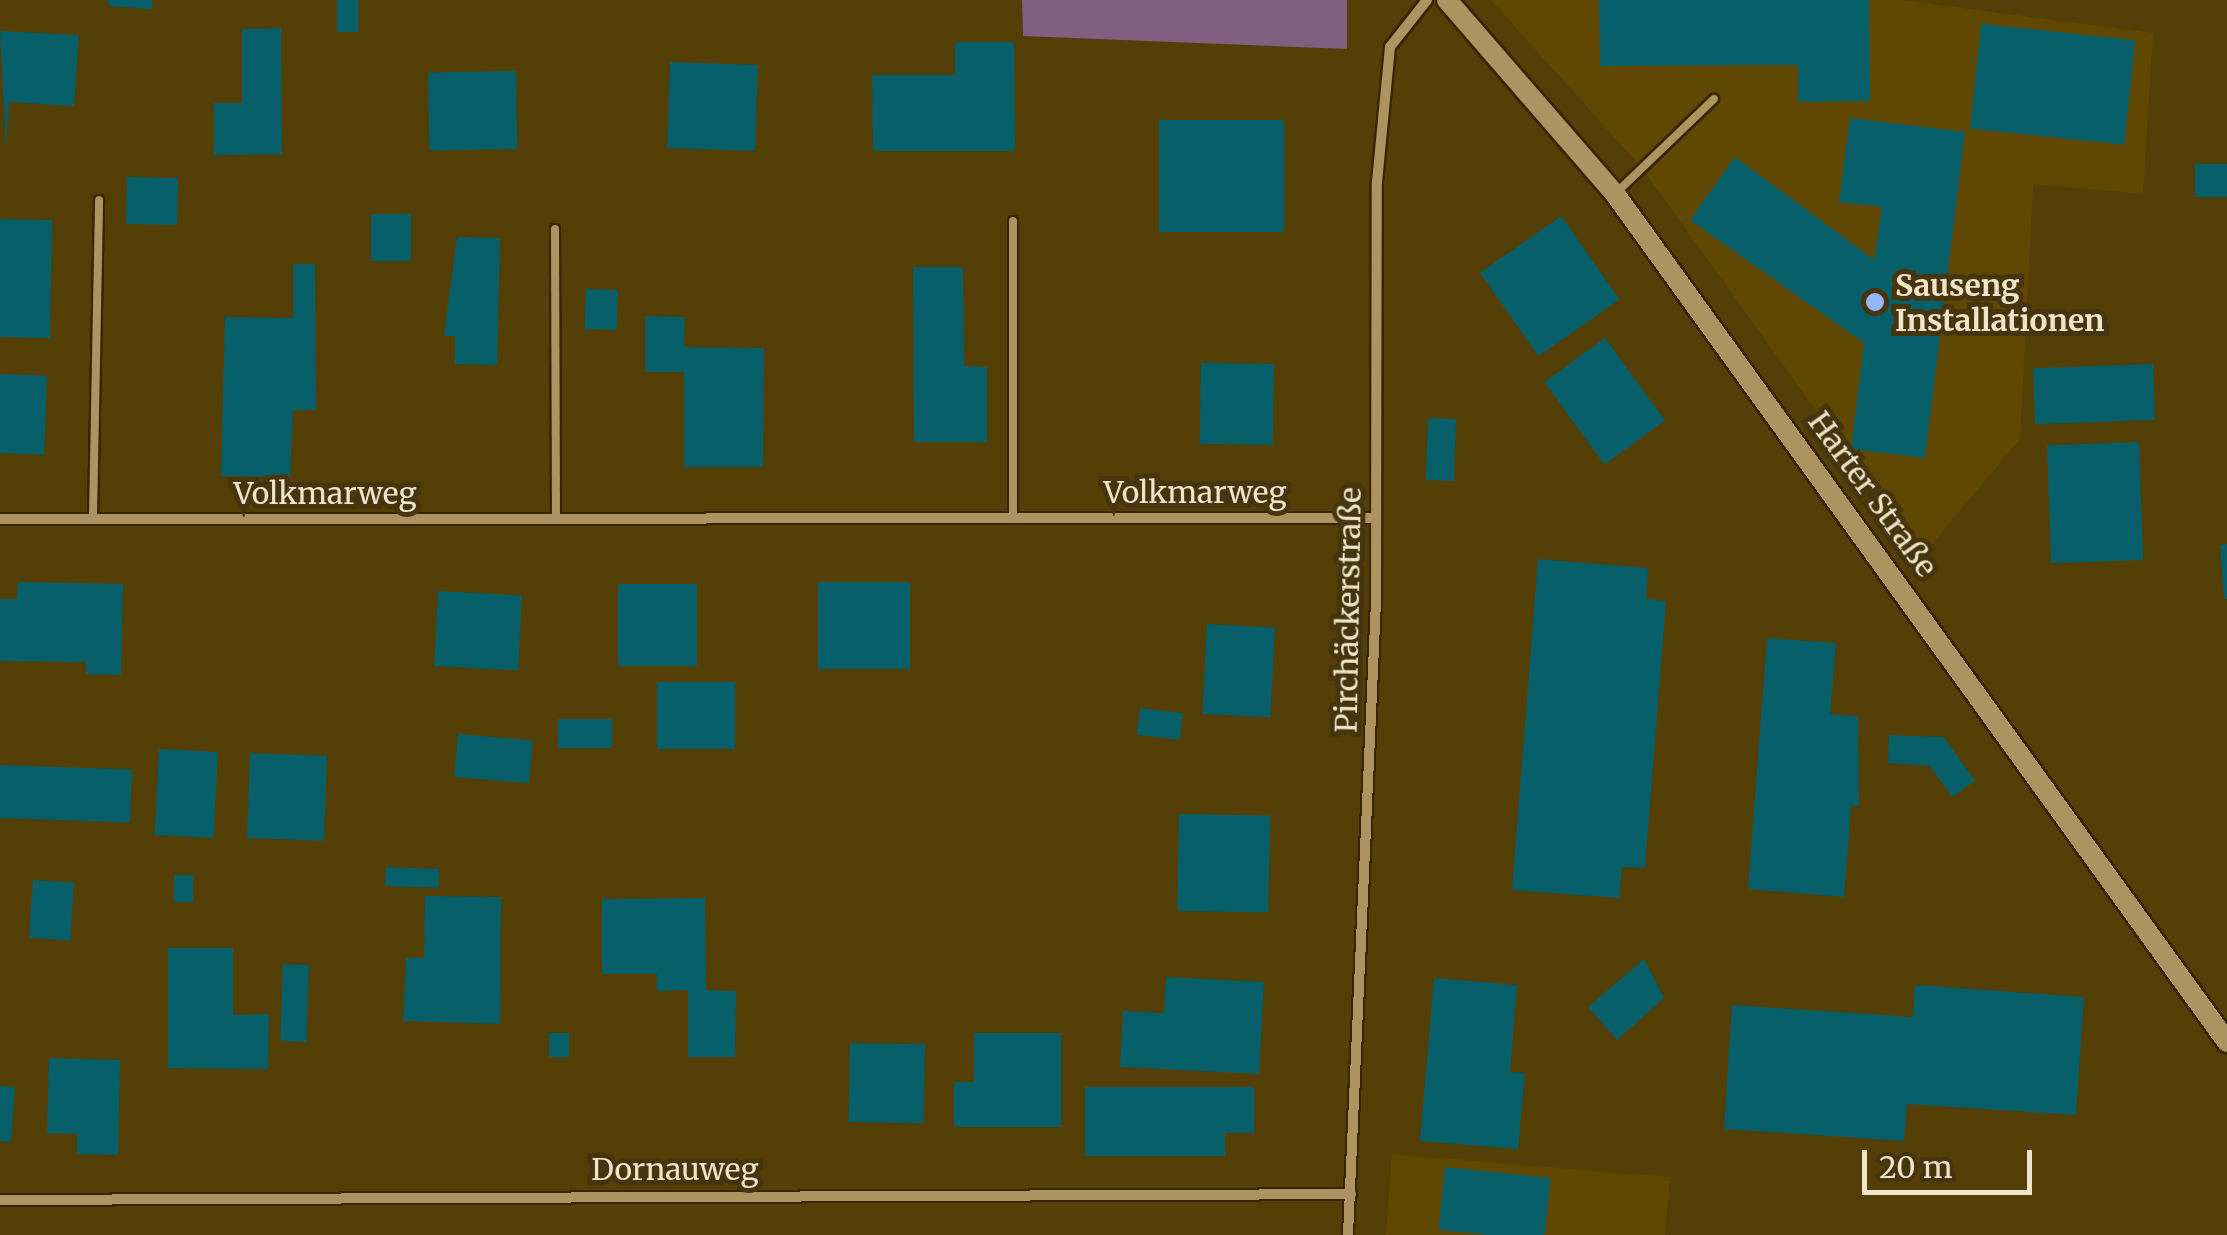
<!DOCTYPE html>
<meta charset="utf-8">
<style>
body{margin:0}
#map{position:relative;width:2227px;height:1235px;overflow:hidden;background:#543f06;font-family:Merriweather,serif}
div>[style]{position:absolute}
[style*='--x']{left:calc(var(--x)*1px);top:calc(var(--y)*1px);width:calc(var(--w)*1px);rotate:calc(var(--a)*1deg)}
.built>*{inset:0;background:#614802}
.green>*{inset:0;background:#805f81}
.building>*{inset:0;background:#076069;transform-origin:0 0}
.roads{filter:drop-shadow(2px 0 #362600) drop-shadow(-2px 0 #362600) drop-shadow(0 2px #362600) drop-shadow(0 -2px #362600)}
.lane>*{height:8px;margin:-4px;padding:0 4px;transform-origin:4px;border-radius:4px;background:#ac9461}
.street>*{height:10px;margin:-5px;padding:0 5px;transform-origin:5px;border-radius:5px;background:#ac9461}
.secondary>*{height:20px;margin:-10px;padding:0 10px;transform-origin:10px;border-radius:10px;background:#ac9461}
.dots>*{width:28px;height:28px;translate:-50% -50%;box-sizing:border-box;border:5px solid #46350e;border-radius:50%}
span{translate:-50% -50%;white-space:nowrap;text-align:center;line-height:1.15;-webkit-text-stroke:10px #46350e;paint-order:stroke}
.poi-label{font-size:30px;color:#f0e4ca;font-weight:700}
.left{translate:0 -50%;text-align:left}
.street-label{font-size:30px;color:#f0e4ca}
.scale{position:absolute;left:1862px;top:1150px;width:170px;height:45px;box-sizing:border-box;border:5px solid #f0e4ca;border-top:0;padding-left:12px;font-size:30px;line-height:35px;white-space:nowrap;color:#f0e4ca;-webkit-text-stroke:8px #46350e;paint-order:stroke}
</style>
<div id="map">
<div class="built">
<div style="clip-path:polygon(1491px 0,1901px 0,2153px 33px,2143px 194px,2033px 184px,2020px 439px,1921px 557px,1642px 168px)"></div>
<div style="clip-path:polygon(1392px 1154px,1670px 1177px,1665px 1235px,1386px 1235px)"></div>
</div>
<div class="green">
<div style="clip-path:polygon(1022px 0,1347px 0,1347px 49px,1023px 36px)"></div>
</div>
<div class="building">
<div style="clip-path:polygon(109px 0,152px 0,152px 9px,108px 6px)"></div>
<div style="left:337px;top:0;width:21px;height:32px"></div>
<div style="clip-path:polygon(1599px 0,1869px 0,1870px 101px,1798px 102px,1798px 65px,1600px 66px)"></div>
<div style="left:1981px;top:24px;width:155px;height:105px;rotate:6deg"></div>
<div style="clip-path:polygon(281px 28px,282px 154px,214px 155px,214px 103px,242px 103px,242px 29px)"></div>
<div style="clip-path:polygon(0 31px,79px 35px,74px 106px,9px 102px,6px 148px)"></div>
<div style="clip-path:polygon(955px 42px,1014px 42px,1015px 151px,873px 151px,872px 75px,955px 75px)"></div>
<div style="left:670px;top:62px;width:88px;height:86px;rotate:2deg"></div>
<div style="left:516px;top:71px;width:78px;height:88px;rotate:89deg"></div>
<div style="clip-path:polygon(1850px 118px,1965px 132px,1925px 458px,1851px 449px,1864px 343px,1690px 220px,1735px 157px,1874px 260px,1882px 207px,1839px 202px)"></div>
<div style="left:1159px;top:120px;width:125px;height:112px"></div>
<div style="left:2227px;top:164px;width:33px;height:32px;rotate:90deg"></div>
<div style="left:127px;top:177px;width:51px;height:47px;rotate:1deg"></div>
<div style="left:371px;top:214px;width:40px;height:47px"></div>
<div style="left:1561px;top:216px;width:102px;height:99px;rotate:55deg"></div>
<div style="left:0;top:219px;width:52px;height:118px;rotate:1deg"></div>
<div style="clip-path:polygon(457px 237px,500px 238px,497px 365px,455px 364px,455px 336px,444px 336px)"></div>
<div style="clip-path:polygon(293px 264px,315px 264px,316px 410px,293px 410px,290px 477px,221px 476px,225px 317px,293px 318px)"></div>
<div style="clip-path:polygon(913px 267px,963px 267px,964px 366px,987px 367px,987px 442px,914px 442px)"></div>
<div style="left:586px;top:289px;width:32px;height:40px;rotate:2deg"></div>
<div style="clip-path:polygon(645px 316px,685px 317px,684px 347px,764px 348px,763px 467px,684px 467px,684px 372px,645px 372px)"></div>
<div style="left:1605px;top:338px;width:102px;height:75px;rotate:54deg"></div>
<div style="left:1274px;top:364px;width:81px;height:73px;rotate:91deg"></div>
<div style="left:2153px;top:364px;width:56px;height:120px;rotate:88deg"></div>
<div style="left:0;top:374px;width:47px;height:79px;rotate:2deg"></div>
<div style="left:1428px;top:418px;width:28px;height:62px;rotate:2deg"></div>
<div style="left:2139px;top:442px;width:118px;height:92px;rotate:88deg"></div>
<div style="clip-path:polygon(2227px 544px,2227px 599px,2224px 599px,2220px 545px)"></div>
<div style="clip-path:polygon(1538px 559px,1648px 568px,1646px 599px,1666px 601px,1645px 868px,1622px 867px,1619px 898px,1512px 890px)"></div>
<div style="clip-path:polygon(18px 582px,123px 584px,121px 675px,86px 674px,86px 662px,0 661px,0 599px,17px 599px)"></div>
<div style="left:910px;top:582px;width:87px;height:92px;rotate:90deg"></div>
<div style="left:697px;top:584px;width:82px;height:79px;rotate:90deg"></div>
<div style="left:438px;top:591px;width:84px;height:75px;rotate:3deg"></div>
<div style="left:1207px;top:624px;width:68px;height:90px;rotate:3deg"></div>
<div style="clip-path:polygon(1767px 638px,1836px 643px,1830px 714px,1858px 716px,1859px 807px,1851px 805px,1844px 897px,1748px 889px)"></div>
<div style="left:657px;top:682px;width:78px;height:67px"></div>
<div style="left:1140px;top:708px;width:43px;height:27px;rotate:7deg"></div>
<div style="left:612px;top:719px;width:29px;height:54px;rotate:90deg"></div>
<div style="left:458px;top:734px;width:75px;height:43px;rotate:5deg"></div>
<div style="clip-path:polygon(1889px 735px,1944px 737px,1975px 781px,1952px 797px,1930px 766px,1888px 763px)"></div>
<div style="left:159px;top:749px;width:59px;height:86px;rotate:3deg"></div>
<div style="left:250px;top:753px;width:77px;height:85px;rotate:2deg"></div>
<div style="left:0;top:765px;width:132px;height:53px;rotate:2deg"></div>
<div style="left:1179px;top:814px;width:91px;height:97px;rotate:1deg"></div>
<div style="left:386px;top:867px;width:53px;height:19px;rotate:2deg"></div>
<div style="left:193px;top:875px;width:27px;height:19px;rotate:90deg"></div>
<div style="left:33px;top:880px;width:41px;height:58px;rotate:4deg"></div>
<div style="clip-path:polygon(425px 896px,501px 897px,500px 1024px,403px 1021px,406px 958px,424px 958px)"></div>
<div style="clip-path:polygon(705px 898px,706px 990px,736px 991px,735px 1057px,688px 1057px,688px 990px,657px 991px,657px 974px,602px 974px,602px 899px)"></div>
<div style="clip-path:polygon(168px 948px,233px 948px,233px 1015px,269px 1014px,268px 1069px,168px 1068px)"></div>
<div style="clip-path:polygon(1644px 959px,1664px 998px,1617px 1040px,1588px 1007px)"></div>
<div style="left:283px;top:964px;width:26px;height:77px;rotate:2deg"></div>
<div style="clip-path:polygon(1166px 977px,1264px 982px,1259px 1074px,1120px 1067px,1123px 1011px,1164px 1013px)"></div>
<div style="clip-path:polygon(1434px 978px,1517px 985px,1510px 1072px,1525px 1073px,1518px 1149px,1420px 1141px)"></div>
<div style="clip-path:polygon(1915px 985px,2084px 997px,2076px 1115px,1907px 1104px,1904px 1141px,1724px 1129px,1732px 1005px,1913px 1017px)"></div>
<div style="left:549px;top:1033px;width:20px;height:24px"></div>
<div style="clip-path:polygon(974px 1033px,1061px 1033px,1061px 1127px,954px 1127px,954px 1082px,974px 1082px)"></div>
<div style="left:850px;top:1043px;width:75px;height:79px;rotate:1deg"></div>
<div style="clip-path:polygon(49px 1058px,120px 1060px,118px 1155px,77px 1154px,77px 1134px,47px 1133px)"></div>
<div style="clip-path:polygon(0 1086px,15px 1087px,11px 1142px,0 1141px)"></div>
<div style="clip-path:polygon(1085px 1087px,1254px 1087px,1254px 1133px,1225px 1133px,1225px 1156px,1085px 1156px)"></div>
<div style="left:1445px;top:1167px;width:106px;height:63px;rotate:6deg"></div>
</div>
<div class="roads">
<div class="lane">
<div style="--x:1618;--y:191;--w:133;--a:-43.8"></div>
<div style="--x:1013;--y:221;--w:295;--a:90"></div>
<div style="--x:555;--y:229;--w:291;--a:89.8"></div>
<div style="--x:93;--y:517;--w:317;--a:-88.9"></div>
</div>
<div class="street">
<div style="--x:0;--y:519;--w:1376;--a:-0.04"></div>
<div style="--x:0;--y:1200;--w:1351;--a:-0.25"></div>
<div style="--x:1348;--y:1235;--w:635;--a:-87.47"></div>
<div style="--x:1376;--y:601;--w:419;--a:-89.9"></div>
<div style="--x:1377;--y:182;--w:136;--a:-84.5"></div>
<div style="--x:1390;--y:47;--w:60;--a:-51.8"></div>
</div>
<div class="secondary">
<div style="--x:1447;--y:0;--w:257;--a:49.1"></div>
<div style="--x:1615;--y:194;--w:1046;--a:54.18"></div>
</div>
</div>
<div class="dots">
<div style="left:1875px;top:302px;background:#96b6fd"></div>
</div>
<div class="poi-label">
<span class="left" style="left:1895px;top:302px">Sauseng<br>Installationen</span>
</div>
<div class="street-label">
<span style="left:1195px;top:492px">Volkmarweg</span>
<span style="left:325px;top:493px">Volkmarweg</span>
<span style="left:1873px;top:494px;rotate:54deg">Harter Straße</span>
<span style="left:1348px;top:610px;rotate:-89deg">Pirchäckerstraße</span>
<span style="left:675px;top:1169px">Dornauweg</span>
</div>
<div class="scale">20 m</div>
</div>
